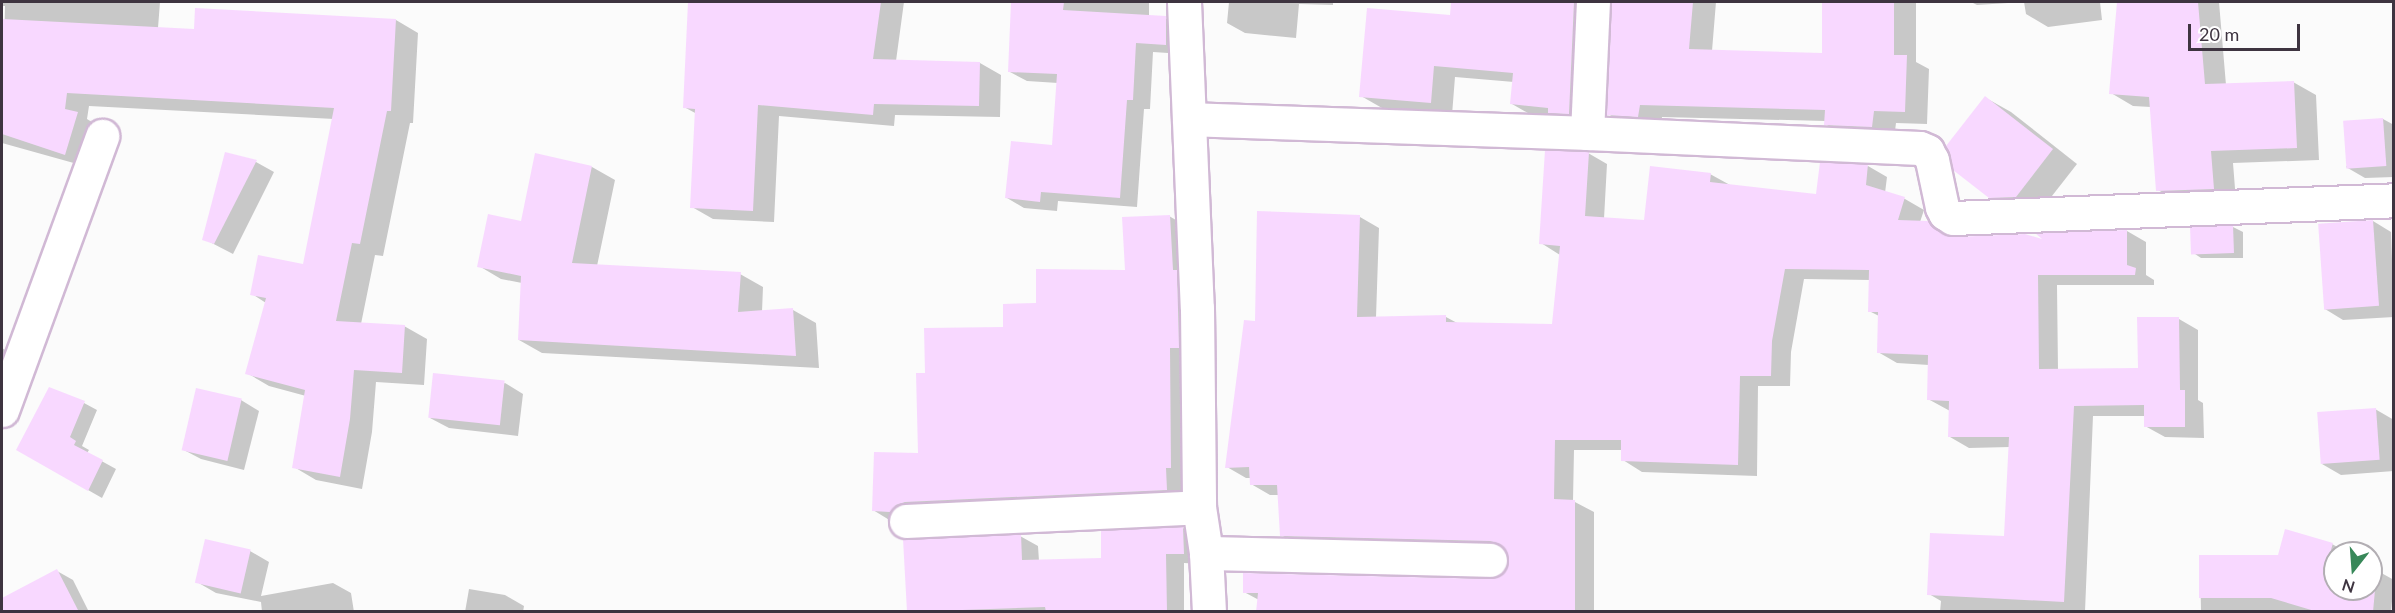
<!DOCTYPE html>
<style>
body{margin:0}
#map{position:relative;width:2395px;height:613px;overflow:hidden;background:#fbfbfb;font-family:Lato,sans-serif}
div>[style]{position:absolute}
[style*='--x']{left:calc(var(--x)*1px);top:calc(var(--y)*1px);width:calc(var(--w)*1px);rotate:calc(var(--a)*1deg)}
.shadow>*{inset:0;background:#0003}
.building>*{inset:0;background:#f8d8ff;transform-origin:0 0}
.roads{filter:drop-shadow(2px 0 #d1b9d5) drop-shadow(-2px 0 #d1b9d5) drop-shadow(0 2px #d1b9d5) drop-shadow(0 -2px #d1b9d5)}
.minor>*{height:33px;margin:-16.5px;padding:0 16.5px;transform-origin:16.5px;border-radius:16.5px;background:#fff}
span{translate:-50% -50%;white-space:nowrap;text-align:center;line-height:1.15;-webkit-text-stroke:4.5px #fff;paint-order:stroke}
.frame{position:absolute;inset:0;border:3px solid #3e3440;pointer-events:none}
.north{position:absolute;left:2323px;top:541px;width:60px;height:60px;box-sizing:border-box;background:#fff;border:2px solid #b2aeb3;border-radius:50%;rotate:197deg;font-size:16px;font-weight:700;line-height:24px;text-align:center;color:#3e3440}
.north::after{content:'';display:block;margin:auto;width:21px;height:27px;background:#388859;clip-path:polygon(50% 0,100% 100%,50% 72%,0 100%)}
.scale{position:absolute;left:2188px;top:24px;width:112px;height:27px;box-sizing:border-box;border:3px solid #3e3440;border-top:0;padding-left:8px;font-size:18px;line-height:21px;white-space:nowrap;color:#3e3440;-webkit-text-stroke:4px #fff;paint-order:stroke}
</style>
<div id="map">
<div class="shadow">
<div style="clip-path:polygon(2px 2px,160px 2px,158px 28px,195px 31px,396px 20px,418px 33px,413px 123px,410px 123px,383px 256px,375px 255px,361px 324px,404px 326px,427px 339px,424px 385px,376px 382px,372px 432px,362px 489px,316px 480px,294px 467px,306px 396px,269px 386px,247px 373px,266px 303px,252px 294px,304px 266px,334px 119px,89px 106px,87px 119px,100px 127px,88px 167px,2px 143px,5px 6px,2px 6px)"></div>
<div style="clip-path:polygon(690px 2px,904px 2px,896px 61px,980px 63px,1001px 75px,1000px 117px,895px 115px,894px 126px,779px 116px,774px 222px,713px 219px,692px 207px,697px 114px,684px 107px)"></div>
<div style="clip-path:polygon(1013px 2px,1149px 2px,1149px 17px,1165px 18px,1183px 28px,1183px 54px,1153px 52px,1150px 109px,1144px 109px,1137px 207px,1058px 201px,1057px 211px,1024px 208px,1007px 198px,1053px 146px,1058px 83px,1027px 81px,1010px 72px)"></div>
<div style="clip-path:polygon(1229px 2px,1333px 2px,1333px 5px,1299px 4px,1296px 38px,1245px 33px,1227px 23px)"></div>
<div style="clip-path:polygon(1453px 2px,1584px 2px,1590px 125px,1533px 116px,1512px 104px,1514px 82px,1455px 77px,1452px 115px,1382px 108px,1361px 96px,1452px 17px)"></div>
<div style="clip-path:polygon(1612px 2px,1716px 2px,1712px 51px,1823px 54px,1823px 2px,1916px 2px,1916px 62px,1929px 69px,1927px 124px,1896px 123px,1894px 139px,1848px 137px,1825px 124px,1825px 121px,1662px 117px,1661px 129px,1631px 127px,1608px 114px)"></div>
<div style="clip-path:polygon(1971px 2px,2100px 2px,2102px 20px,2048px 27px,2026px 14px,2024px 2px,1977px 5px)"></div>
<div style="clip-path:polygon(2118px 2px,2219px 2px,2226px 85px,2293px 82px,2316px 95px,2319px 160px,2233px 163px,2236px 201px,2180px 203px,2158px 190px,2151px 107px,2133px 106px,2111px 93px)"></div>
<div style="clip-path:polygon(1986px 98px,2011px 112px,2077px 164px,2041px 210px,2016px 211px,1990px 197px)"></div>
<div style="clip-path:polygon(2383px 119px,2394px 125px,2394px 177px,2365px 178px,2346px 167px)"></div>
<div style="clip-path:polygon(1588px 153px,1607px 164px,1604px 219px,1646px 221px,1710px 174px,1730px 185px,1817px 196px,1868px 166px,1887px 177px,1885px 193px,1905px 199px,1924px 210px,1920px 222px,1927px 222px,1950px 237px,2048px 243px,2127px 231px,2146px 242px,2146px 275px,2154px 280px,2154px 285px,2057px 285px,2058px 370px,2139px 370px,2179px 319px,2198px 330px,2198px 400px,2203px 403px,2204px 438px,2165px 437px,2145px 426px,2145px 416px,2093px 416px,2085px 612px,1940px 612px,1941px 601px,1929px 594px,2005px 537px,2010px 447px,1969px 448px,1950px 437px,1950px 411px,1928px 399px,1929px 365px,1897px 363px,1878px 352px,1879px 316px,1869px 311px,1870px 280px,1804px 279px,1791px 352px,1790px 386px,1758px 386px,1757px 476px,1642px 472px,1623px 460px,1623px 450px,1574px 450px,1573px 501px,1594px 512px,1594px 612px,1258px 612px,1259px 600px,1244px 592px,1490px 580px,1500px 577px,1507px 571px,1510px 561px,1508px 551px,1301px 546px,1281px 535px,1279px 495px,1270px 495px,1251px 484px,1251px 478px,1246px 478px,1227px 467px,1256px 323px,1360px 217px,1379px 228px,1376px 318px,1446px 317px,1459px 324px,1554px 325px,1560px 255px,1541px 243px)"></div>
<div style="clip-path:polygon(226px 154px,256px 162px,274px 172px,233px 254px,204px 239px)"></div>
<div style="clip-path:polygon(536px 155px,592px 167px,615px 180px,597px 266px,740px 274px,763px 287px,762px 312px,793px 310px,816px 323px,819px 368px,542px 353px,519px 340px,522px 283px,501px 279px,479px 266px,522px 223px)"></div>
<div style="clip-path:polygon(1169px 216px,1188px 227px,1185px 499px,891px 521px,873px 510px,920px 455px,926px 374px,1005px 328px,1037px 304px,1127px 271px)"></div>
<div style="clip-path:polygon(2373px 221px,2391px 232px,2394px 317px,2343px 320px,2325px 309px)"></div>
<div style="clip-path:polygon(2233px 227px,2243px 232px,2243px 258px,2201px 258px,2192px 252px,2191px 229px)"></div>
<div style="clip-path:polygon(2px 348px,22px 361px,2px 393px)"></div>
<div style="clip-path:polygon(505px 383px,523px 394px,518px 436px,449px 428px,430px 418px)"></div>
<div style="clip-path:polygon(241px 400px,259px 411px,244px 470px,201px 459px,182px 449px)"></div>
<div style="clip-path:polygon(84px 403px,97px 410px,82px 446px,89px 450px,87px 453px,116px 469px,102px 498px,18px 450px)"></div>
<div style="clip-path:polygon(2375px 409px,2394px 420px,2394px 471px,2341px 475px,2322px 464px)"></div>
<div style="clip-path:polygon(1183px 528px,1201px 538px,1202px 564px,1184px 563px,1184px 612px,908px 612px,1020px 536px,1038px 546px,1039px 561px,1102px 560px)"></div>
<div style="clip-path:polygon(2332px 544px,2348px 553px,2335px 553px,2335px 589px,2371px 589px,2371px 569px,2376px 570px,2394px 580px,2391px 612px,2201px 612px,2200px 556px,2279px 556px)"></div>
<div style="clip-path:polygon(250px 551px,269px 562px,261px 596px,333px 583px,351px 593px,354px 612px,262px 612px,261px 602px,216px 593px,197px 582px)"></div>
<div style="clip-path:polygon(57px 571px,73px 580px,89px 612px,2px 612px,2px 600px)"></div>
<div style="clip-path:polygon(469px 589px,505px 595px,524px 606px,523px 612px,465px 612px)"></div>
</div>
<div class="building">
<div style="clip-path:polygon(688px 2px,881px 2px,873px 59px,980px 62px,979px 106px,874px 104px,873px 115px,758px 105px,753px 211px,690px 208px,695px 109px,683px 108px)"></div>
<div style="clip-path:polygon(1011px 2px,1064px 2px,1063px 10px,1166px 16px,1166px 45px,1136px 43px,1133px 100px,1127px 100px,1120px 198px,1041px 192px,1040px 202px,1005px 198px,1011px 141px,1052px 145px,1057px 74px,1008px 72px)"></div>
<div style="clip-path:polygon(1451px 2px,1574px 2px,1569px 114px,1548px 113px,1548px 108px,1510px 104px,1513px 73px,1434px 66px,1431px 103px,1359px 97px,1367px 8px,1450px 15px)"></div>
<div style="clip-path:polygon(1612px 2px,1693px 2px,1689px 49px,1822px 53px,1822px 2px,1894px 2px,1894px 55px,1907px 55px,1905px 112px,1874px 111px,1872px 127px,1824px 125px,1825px 110px,1640px 105px,1638px 117px,1607px 115px)"></div>
<div style="clip-path:polygon(2117px 2px,2198px 2px,2205px 84px,2294px 81px,2297px 148px,2211px 151px,2214px 189px,2156px 191px,2149px 97px,2109px 94px)"></div>
<div style="clip-path:polygon(195px 8px,396px 19px,391px 111px,387px 111px,360px 244px,352px 243px,336px 321px,405px 325px,402px 373px,354px 370px,350px 419px,340px 477px,292px 468px,305px 390px,245px 374px,266px 298px,250px 295px,258px 255px,303px 264px,334px 108px,67px 93px,65px 109px,78px 112px,65px 155px,2px 134px,3px 19px,194px 29px)"></div>
<div style="clip-path:polygon(1985px 96px,2053px 149px,2016px 197px,1989px 198px,1953px 170px,1946px 146px)"></div>
<div style="left:2383px;top:118px;width:48px;height:40px;rotate:86deg"></div>
<div style="clip-path:polygon(1545px 150px,1589px 152px,1585px 216px,1644px 220px,1650px 166px,1711px 173px,1710px 182px,1816px 194px,1820px 162px,1868px 164px,1866px 185px,1905px 197px,1898px 220px,1928px 221px,1935px 229px,1953px 237px,2025px 234px,2042px 239px,2035px 233px,2127px 230px,2127px 265px,2136px 268px,2135px 275px,2038px 275px,2039px 369px,2138px 368px,2137px 317px,2179px 317px,2180px 390px,2185px 390px,2185px 427px,2144px 427px,2144px 405px,2074px 406px,2064px 602px,1927px 595px,1930px 533px,2004px 536px,2009px 437px,1948px 437px,1949px 401px,1927px 400px,1928px 355px,1877px 353px,1878px 312px,1868px 312px,1869px 270px,1785px 269px,1772px 341px,1771px 376px,1740px 376px,1738px 465px,1621px 461px,1621px 440px,1555px 440px,1554px 499px,1575px 500px,1575px 612px,1256px 612px,1258px 593px,1243px 593px,1243px 573px,1490px 579px,1498px 577px,1506px 570px,1509px 560px,1506px 551px,1500px 544px,1490px 541px,1280px 536px,1277px 485px,1250px 485px,1249px 467px,1225px 468px,1244px 320px,1255px 321px,1257px 211px,1360px 215px,1357px 317px,1446px 315px,1446px 322px,1552px 324px,1560px 246px,1539px 244px)"></div>
<div style="clip-path:polygon(225px 152px,257px 160px,214px 244px,202px 240px)"></div>
<div style="clip-path:polygon(535px 153px,592px 166px,572px 263px,741px 272px,738px 312px,793px 308px,796px 356px,518px 340px,521px 276px,477px 267px,488px 214px,521px 221px)"></div>
<div style="clip-path:polygon(1170px 215px,1173px 270px,1177px 270px,1179px 348px,1170px 348px,1171px 468px,1166px 468px,1167px 490px,905px 502px,896px 505px,890px 512px,872px 511px,874px 452px,918px 453px,916px 373px,925px 373px,924px 328px,1003px 327px,1003px 304px,1036px 303px,1036px 269px,1125px 270px,1122px 217px)"></div>
<div style="left:2373px;top:220px;width:86px;height:55px;rotate:86deg"></div>
<div style="left:2233px;top:225px;width:28px;height:43px;rotate:88deg"></div>
<div style="left:433px;top:373px;width:72px;height:45px;rotate:6deg"></div>
<div style="clip-path:polygon(49px 387px,85px 401px,70px 437px,76px 441px,74px 445px,103px 460px,88px 491px,16px 450px)"></div>
<div style="left:196px;top:388px;width:47px;height:64px;rotate:13deg"></div>
<div style="left:2376px;top:408px;width:52px;height:59px;rotate:86deg"></div>
<div style="clip-path:polygon(1183px 527px,1184px 554px,1166px 554px,1167px 612px,1046px 612px,1045px 607px,907px 612px,903px 539px,1021px 534px,1022px 560px,1101px 558px,1101px 530px)"></div>
<div style="clip-path:polygon(2285px 529px,2333px 543px,2327px 564px,2335px 564px,2335px 589px,2371px 589px,2371px 568px,2377px 568px,2373px 612px,2318px 612px,2271px 598px,2199px 598px,2199px 555px,2278px 555px)"></div>
<div style="left:205px;top:539px;width:47px;height:45px;rotate:13deg"></div>
<div style="clip-path:polygon(57px 569px,79px 612px,2px 612px,2px 598px)"></div>
</div>
<div class="roads">
<div class="minor">
<div style="--x:1184;--y:2;--w:306;--a:87.6"></div>
<div style="--x:1197;--y:308;--w:199;--a:89.4"></div>
<div style="--x:1199;--y:507;--w:47;--a:81.3"></div>
<div style="--x:1206;--y:553;--w:59;--a:87.1"></div>
<div style="--x:1189;--y:119;--w:398;--a:2"></div>
<div style="--x:1587;--y:133;--w:131;--a:-87.4"></div>
<div style="--x:1587;--y:133;--w:333;--a:2.6"></div>
<div style="--x:1920;--y:148;--w:8;--a:23"></div>
<div style="--x:1927;--y:151;--w:10;--a:61"></div>
<div style="--x:1932;--y:160;--w:48;--a:78"></div>
<div style="--x:1942;--y:207;--w:7;--a:63"></div>
<div style="--x:1945;--y:213;--w:9;--a:32"></div>
<div style="--x:1953;--y:218;--w:441;--a:-2.3"></div>
<div style="--x:2;--y:410;--w:292;--a:-69.9"></div>
<div style="--x:906;--y:521;--w:293;--a:-2.7"></div>
<div style="--x:1206;--y:553;--w:284;--a:1.4"></div>
</div>
</div>
<div class="frame"></div>
<div class="north">N</div>
<div class="scale">20 m</div>
</div>
